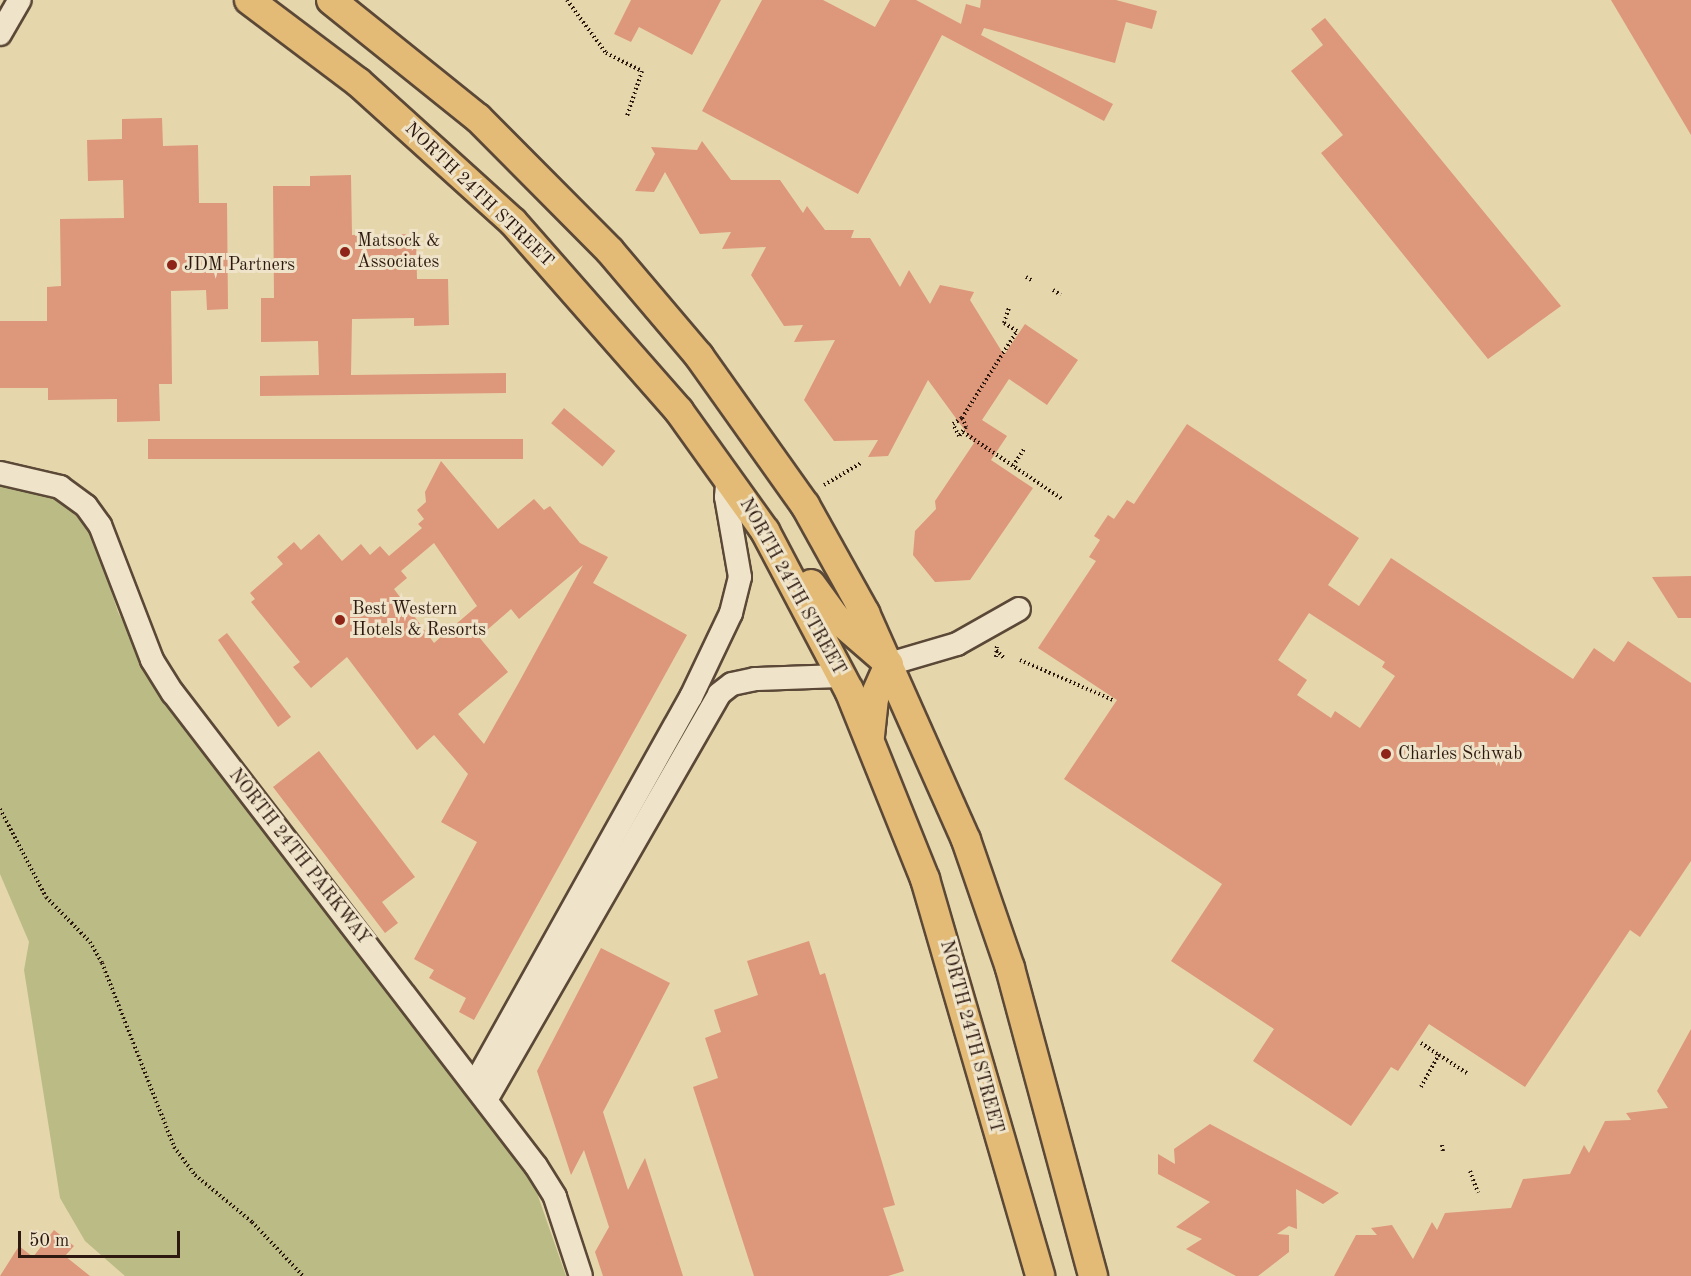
<!DOCTYPE html>
<style>
body{margin:0}
#map{position:relative;width:1691px;height:1276px;overflow:hidden;background:#e6d6ac;font-family:"Old Standard TT",serif}
div>[style]{position:absolute}
[style*='--x']{left:calc(var(--x)*1px);top:calc(var(--y)*1px);width:calc(var(--w)*1px);rotate:calc(var(--a)*1deg)}
.green>*{inset:0;background:#bbbc85}
.building>*{inset:0;background:#dd977a;transform-origin:0 0}
.path>*{height:4px;margin-top:-2px;transform-origin:0;background:repeating-linear-gradient(90deg,#2d1910 0 1.5px,transparent 0 4.5px)}
.roads{filter:drop-shadow(2px 0 #5b4837) drop-shadow(-2px 0 #5b4837) drop-shadow(0 2px #5b4837) drop-shadow(0 -2px #5b4837)}
.minor>*{height:22px;margin:-11px;padding:0 11px;transform-origin:11px;border-radius:11px;background:#efe4c9}
.major>*{height:28px;margin:-14px;padding:0 14px;transform-origin:14px;border-radius:14px;background:#e3bb76}
.dots>*{width:16px;height:16px;translate:-50% -50%;box-sizing:border-box;border:3px solid #efe4c9;border-radius:50%}
span{translate:-50% -50%;white-space:nowrap;text-align:center;line-height:1.15;-webkit-text-stroke:6px #efe4c9;paint-order:stroke}
.street-label{font-size:18px;color:#2d1910}
.poi-label{font-size:18px;color:#2d1910}
.left{translate:0 -50%;text-align:left}
.scale{position:absolute;left:18px;top:1231px;width:162px;height:27px;box-sizing:border-box;border:3px solid #2d1910;border-top:0;padding-left:8px;font-size:18px;line-height:21px;white-space:nowrap;color:#2d1910;-webkit-text-stroke:4px #efe4c9;paint-order:stroke}
</style>
<div id="map">
<div class="green">
<div style="clip-path:polygon(0 483px,55px 497px,91px 530px,118px 612px,164px 699px,530px 1173px,566px 1276px,125px 1276px,85px 1241px,60px 1198px,24px 970px,29px 942px,0 874px)"></div>
</div>
<div class="building">
<div style="clip-path:polygon(631px 0,721px 0,692px 55px,639px 27px,631px 42px,614px 34px)"></div>
<div style="clip-path:polygon(762px 0,823px 0,875px 27px,890px 0,916px 0,961px 24px,966px 4px,980px 8px,981px 0,1116px 0,1157px 11px,1152px 29px,1126px 22px,1115px 63px,984px 28px,981px 35px,1113px 104px,1104px 121px,942px 35px,858px 194px,702px 111px)"></div>
<div style="clip-path:polygon(1611px 0,1691px 0,1691px 135px)"></div>
<div style="clip-path:polygon(1325px 18px,1561px 306px,1488px 359px,1321px 153px,1343px 135px,1291px 71px,1323px 45px,1311px 29px)"></div>
<div style="clip-path:polygon(162px 118px,163px 146px,198px 145px,199px 203px,227px 203px,228px 309px,207px 310px,206px 290px,171px 291px,172px 384px,159px 384px,160px 421px,117px 422px,117px 399px,48px 400px,48px 388px,0 388px,0 321px,47px 321px,47px 287px,61px 286px,60px 219px,124px 218px,123px 180px,88px 181px,87px 140px,122px 139px,122px 119px)"></div>
<div style="clip-path:polygon(702px 141px,731px 180px,780px 180px,803px 213px,807px 206px,825px 230px,854px 230px,851px 238px,870px 238px,900px 287px,909px 270px,930px 304px,940px 285px,974px 292px,970px 300px,1004px 355px,1025px 324px,1078px 360px,1047px 405px,1009px 379px,982px 420px,1007px 436px,991px 460px,1033px 488px,970px 580px,935px 582px,913px 555px,915px 531px,936px 509px,935px 501px,974px 443px,928px 380px,888px 456px,868px 457px,878px 440px,834px 441px,804px 400px,835px 340px,794px 342px,803px 325px,784px 326px,751px 275px,766px 247px,722px 249px,731px 232px,700px 234px,665px 172px,654px 192px,635px 191px,655px 154px,651px 147px,697px 150px)"></div>
<div style="clip-path:polygon(351px 175px,352px 235px,416px 234px,417px 279px,448px 279px,449px 325px,414px 326px,414px 318px,352px 319px,351px 375px,506px 373px,506px 393px,260px 396px,260px 376px,319px 375px,318px 341px,261px 342px,261px 298px,274px 298px,273px 186px,310px 186px,310px 176px)"></div>
<div style="left:564px;top:408px;width:67px;height:20px;rotate:40deg"></div>
<div style="clip-path:polygon(evenodd,1187px 424px,1359px 538px,1328px 585px,1359px 606px,1391px 558px,1573px 679px,1594px 648px,1614px 662px,1628px 641px,1691px 683px,1691px 861px,1640px 937px,1630px 930px,1525px 1087px,1429px 1024px,1398px 1071px,1391px 1067px,1351px 1126px,1253px 1061px,1274px 1029px,1171px 961px,1222px 884px,1064px 779px,1117px 700px,1038px 648px,1096px 561px,1089px 557px,1100px 540px,1094px 536px,1108px 515px,1114px 519px,1127px 500px,1134px 504px,1187px 424px,1309px 613px,1385px 662px,1382px 667px,1395px 676px,1360px 728px,1335px 711px,1331px 718px,1297px 695px,1307px 680px,1278px 660px,1309px 613px)"></div>
<div style="left:523px;top:439px;width:20px;height:375px;rotate:90deg"></div>
<div style="clip-path:polygon(evenodd,441px 461px,498px 529px,534px 499px,544px 510px,550px 506px,580px 543px,608px 557px,593px 583px,687px 635px,474px 1020px,459px 1012px,466px 998px,429px 978px,434px 970px,414px 959px,477px 842px,441px 822px,468px 774px,434px 735px,417px 750px,347px 657px,311px 688px,293px 667px,300px 662px,251px 602px,255px 599px,250px 593px,283px 564px,277px 557px,294px 542px,301px 550px,319px 534px,342px 561px,361px 544px,370px 555px,380px 546px,389px 556px,422px 528px,418px 524px,424px 519px,417px 510px,426px 502px,425px 492px,441px 461px,434px 543px,477px 606px,434px 643px,394px 589px,407px 578px,401px 571px,434px 543px,441px 461px,583px 565px,518px 684px,484px 744px,458px 714px,508px 672px,479px 637px,511px 609px,519px 619px,583px 565px)"></div>
<div style="clip-path:polygon(1691px 576px,1691px 618px,1678px 618px,1652px 577px)"></div>
<div style="clip-path:polygon(227px 633px,291px 717px,278px 727px,218px 640px)"></div>
<div style="clip-path:polygon(319px 751px,415px 877px,382px 902px,398px 923px,385px 933px,273px 787px)"></div>
<div style="clip-path:polygon(809px 941px,820px 975px,825px 973px,895px 1205px,883px 1208px,904px 1271px,888px 1276px,754px 1276px,693px 1087px,718px 1078px,705px 1038px,721px 1032px,714px 1010px,758px 995px,747px 961px)"></div>
<div style="clip-path:polygon(601px 948px,670px 983px,603px 1112px,628px 1190px,645px 1158px,683px 1276px,603px 1276px,595px 1252px,609px 1227px,584px 1150px,571px 1175px,537px 1071px)"></div>
<div style="clip-path:polygon(1691px 1029px,1691px 1276px,1334px 1276px,1356px 1235px,1377px 1235px,1371px 1228px,1392px 1225px,1413px 1259px,1432px 1222px,1437px 1230px,1445px 1213px,1511px 1208px,1523px 1179px,1570px 1174px,1584px 1145px,1589px 1153px,1605px 1121px,1631px 1120px,1626px 1113px,1668px 1108px,1657px 1091px)"></div>
<div style="clip-path:polygon(1210px 1124px,1339px 1193px,1323px 1204px,1296px 1189px,1297px 1229px,1289px 1226px,1277px 1234px,1289px 1235px,1289px 1252px,1258px 1276px,1236px 1276px,1186px 1249px,1202px 1239px,1176px 1227px,1210px 1202px,1158px 1174px,1158px 1154px,1175px 1164px,1174px 1149px)"></div>
<div style="clip-path:polygon(54px 1230px,74px 1246px,65px 1256px,90px 1276px,0 1276px,19px 1246px,33px 1257px)"></div>
</div>
<div class="path">
<div style="--x:567;--y:0;--w:66;--a:53.7"></div>
<div style="--x:606;--y:53;--w:40;--a:26.6"></div>
<div style="--x:642;--y:71;--w:47;--a:108.4"></div>
<div style="--x:1026;--y:277;--w:8;--a:30"></div>
<div style="--x:1053;--y:290;--w:9;--a:32"></div>
<div style="--x:962;--y:418;--w:10;--a:66"></div>
<div style="--x:966;--y:427;--w:11;--a:128"></div>
<div style="--x:959;--y:436;--w:13;--a:-117"></div>
<div style="--x:953;--y:424;--w:11;--a:-34"></div>
<div style="--x:962;--y:418;--w:103;--a:-57.7"></div>
<div style="--x:1017;--y:331;--w:15;--a:-148"></div>
<div style="--x:1004;--y:323;--w:16;--a:-72"></div>
<div style="--x:963;--y:432;--w:120;--a:34.1"></div>
<div style="--x:1013;--y:466;--w:20;--a:-57"></div>
<div style="--x:824;--y:485;--w:43;--a:-30.7"></div>
<div style="--x:996;--y:650;--w:11;--a:45"></div>
<div style="--x:996;--y:657;--w:11;--a:-85"></div>
<div style="--x:1020;--y:660;--w:103;--a:23.3"></div>
<div style="--x:0;--y:809;--w:99;--a:62.4"></div>
<div style="--x:46;--y:897;--w:63;--a:45.6"></div>
<div style="--x:90;--y:942;--w:24;--a:60"></div>
<div style="--x:102;--y:963;--w:198;--a:68.6"></div>
<div style="--x:174;--y:1147;--w:35;--a:53"></div>
<div style="--x:195;--y:1175;--w:74;--a:39.5"></div>
<div style="--x:252;--y:1222;--w:74;--a:46.6"></div>
<div style="--x:1421;--y:1043;--w:22;--a:34"></div>
<div style="--x:1421;--y:1087;--w:37;--a:-61"></div>
<div style="--x:1439;--y:1055;--w:35;--a:33"></div>
<div style="--x:1442;--y:1145;--w:7;--a:82"></div>
<div style="--x:1470;--y:1171;--w:23;--a:70"></div>
</div>
<div class="roads">
<div class="minor">
<div style="--x:0;--y:34;--w:39;--a:-60"></div>
<div style="--x:0;--y:473;--w:62;--a:13.1"></div>
<div style="--x:60;--y:487;--w:32;--a:36"></div>
<div style="--x:86;--y:506;--w:24;--a:54"></div>
<div style="--x:100;--y:525;--w:145;--a:68.9"></div>
<div style="--x:152;--y:660;--w:39;--a:58"></div>
<div style="--x:173;--y:693;--w:596;--a:52.5"></div>
<div style="--x:536;--y:1166;--w:36;--a:58"></div>
<div style="--x:555;--y:1197;--w:83;--a:71.8"></div>
<div style="--x:889;--y:664;--w:71;--a:-16.4"></div>
<div style="--x:957;--y:644;--w:71;--a:-29.4"></div>
<div style="--x:474;--y:1085;--w:445;--a:-60.8"></div>
<div style="--x:691;--y:697;--w:93;--a:-64.5"></div>
<div style="--x:731;--y:613;--w:37;--a:-76"></div>
<div style="--x:740;--y:577;--w:81;--a:-99.9"></div>
<div style="--x:726;--y:497;--w:22;--a:-85"></div>
<div style="--x:486;--y:1100;--w:468;--a:-60.1"></div>
<div style="--x:719;--y:694;--w:16;--a:-38"></div>
<div style="--x:732;--y:684;--w:24;--a:-12"></div>
<div style="--x:755;--y:679;--w:87;--a:-2"></div>
</div>
<div class="major">
<div style="--x:249;--y:0;--w:136;--a:37"></div>
<div style="--x:358;--y:82;--w:209;--a:42.1"></div>
<div style="--x:513;--y:222;--w:252;--a:48.7"></div>
<div style="--x:679;--y:411;--w:148;--a:54.4"></div>
<div style="--x:765;--y:531;--w:180;--a:62.2"></div>
<div style="--x:849;--y:690;--w:204;--a:68.1"></div>
<div style="--x:925;--y:879;--w:413;--a:73.8"></div>
<div style="--x:331;--y:0;--w:189;--a:38.8"></div>
<div style="--x:478;--y:118;--w:187;--a:45.2"></div>
<div style="--x:610;--y:251;--w:138;--a:49.7"></div>
<div style="--x:699;--y:356;--w:183;--a:54.6"></div>
<div style="--x:805;--y:505;--w:124;--a:60.9"></div>
<div style="--x:865;--y:613;--w:248;--a:66"></div>
<div style="--x:966;--y:840;--w:135;--a:71"></div>
<div style="--x:1010;--y:968;--w:319;--a:74.9"></div>
<div style="--x:811;--y:584;--w:39;--a:54"></div>
<div style="--x:834;--y:616;--w:67;--a:40.8"></div>
<div style="--x:870;--y:736;--w:38;--a:-84"></div>
<div style="--x:874;--y:698;--w:37;--a:-66"></div>
</div>
</div>
<div class="dots">
<div style="left:345px;top:252px;background:#8f2418"></div>
<div style="left:172px;top:265px;background:#8f2418"></div>
<div style="left:340px;top:620px;background:#8f2418"></div>
<div style="left:1386px;top:754px;background:#8f2418"></div>
</div>
<div class="street-label">
<span style="left:479px;top:195px;rotate:44deg">NORTH 24TH STREET</span>
<span style="left:792px;top:587px;rotate:61deg">NORTH 24TH STREET</span>
<span style="left:299px;top:857px;rotate:52deg">NORTH 24TH PARKWAY</span>
<span style="left:971px;top:1037px;rotate:75deg">NORTH 24TH STREET</span>
</div>
<div class="poi-label">
<span class="left" style="left:357px;top:252px">Matsock &amp;<br>Associates</span>
<span class="left" style="left:184px;top:265px">JDM Partners</span>
<span class="left" style="left:352px;top:620px">Best Western<br>Hotels &amp; Resorts</span>
<span class="left" style="left:1398px;top:754px">Charles Schwab</span>
</div>
<div class="scale">50 m</div>
</div>
